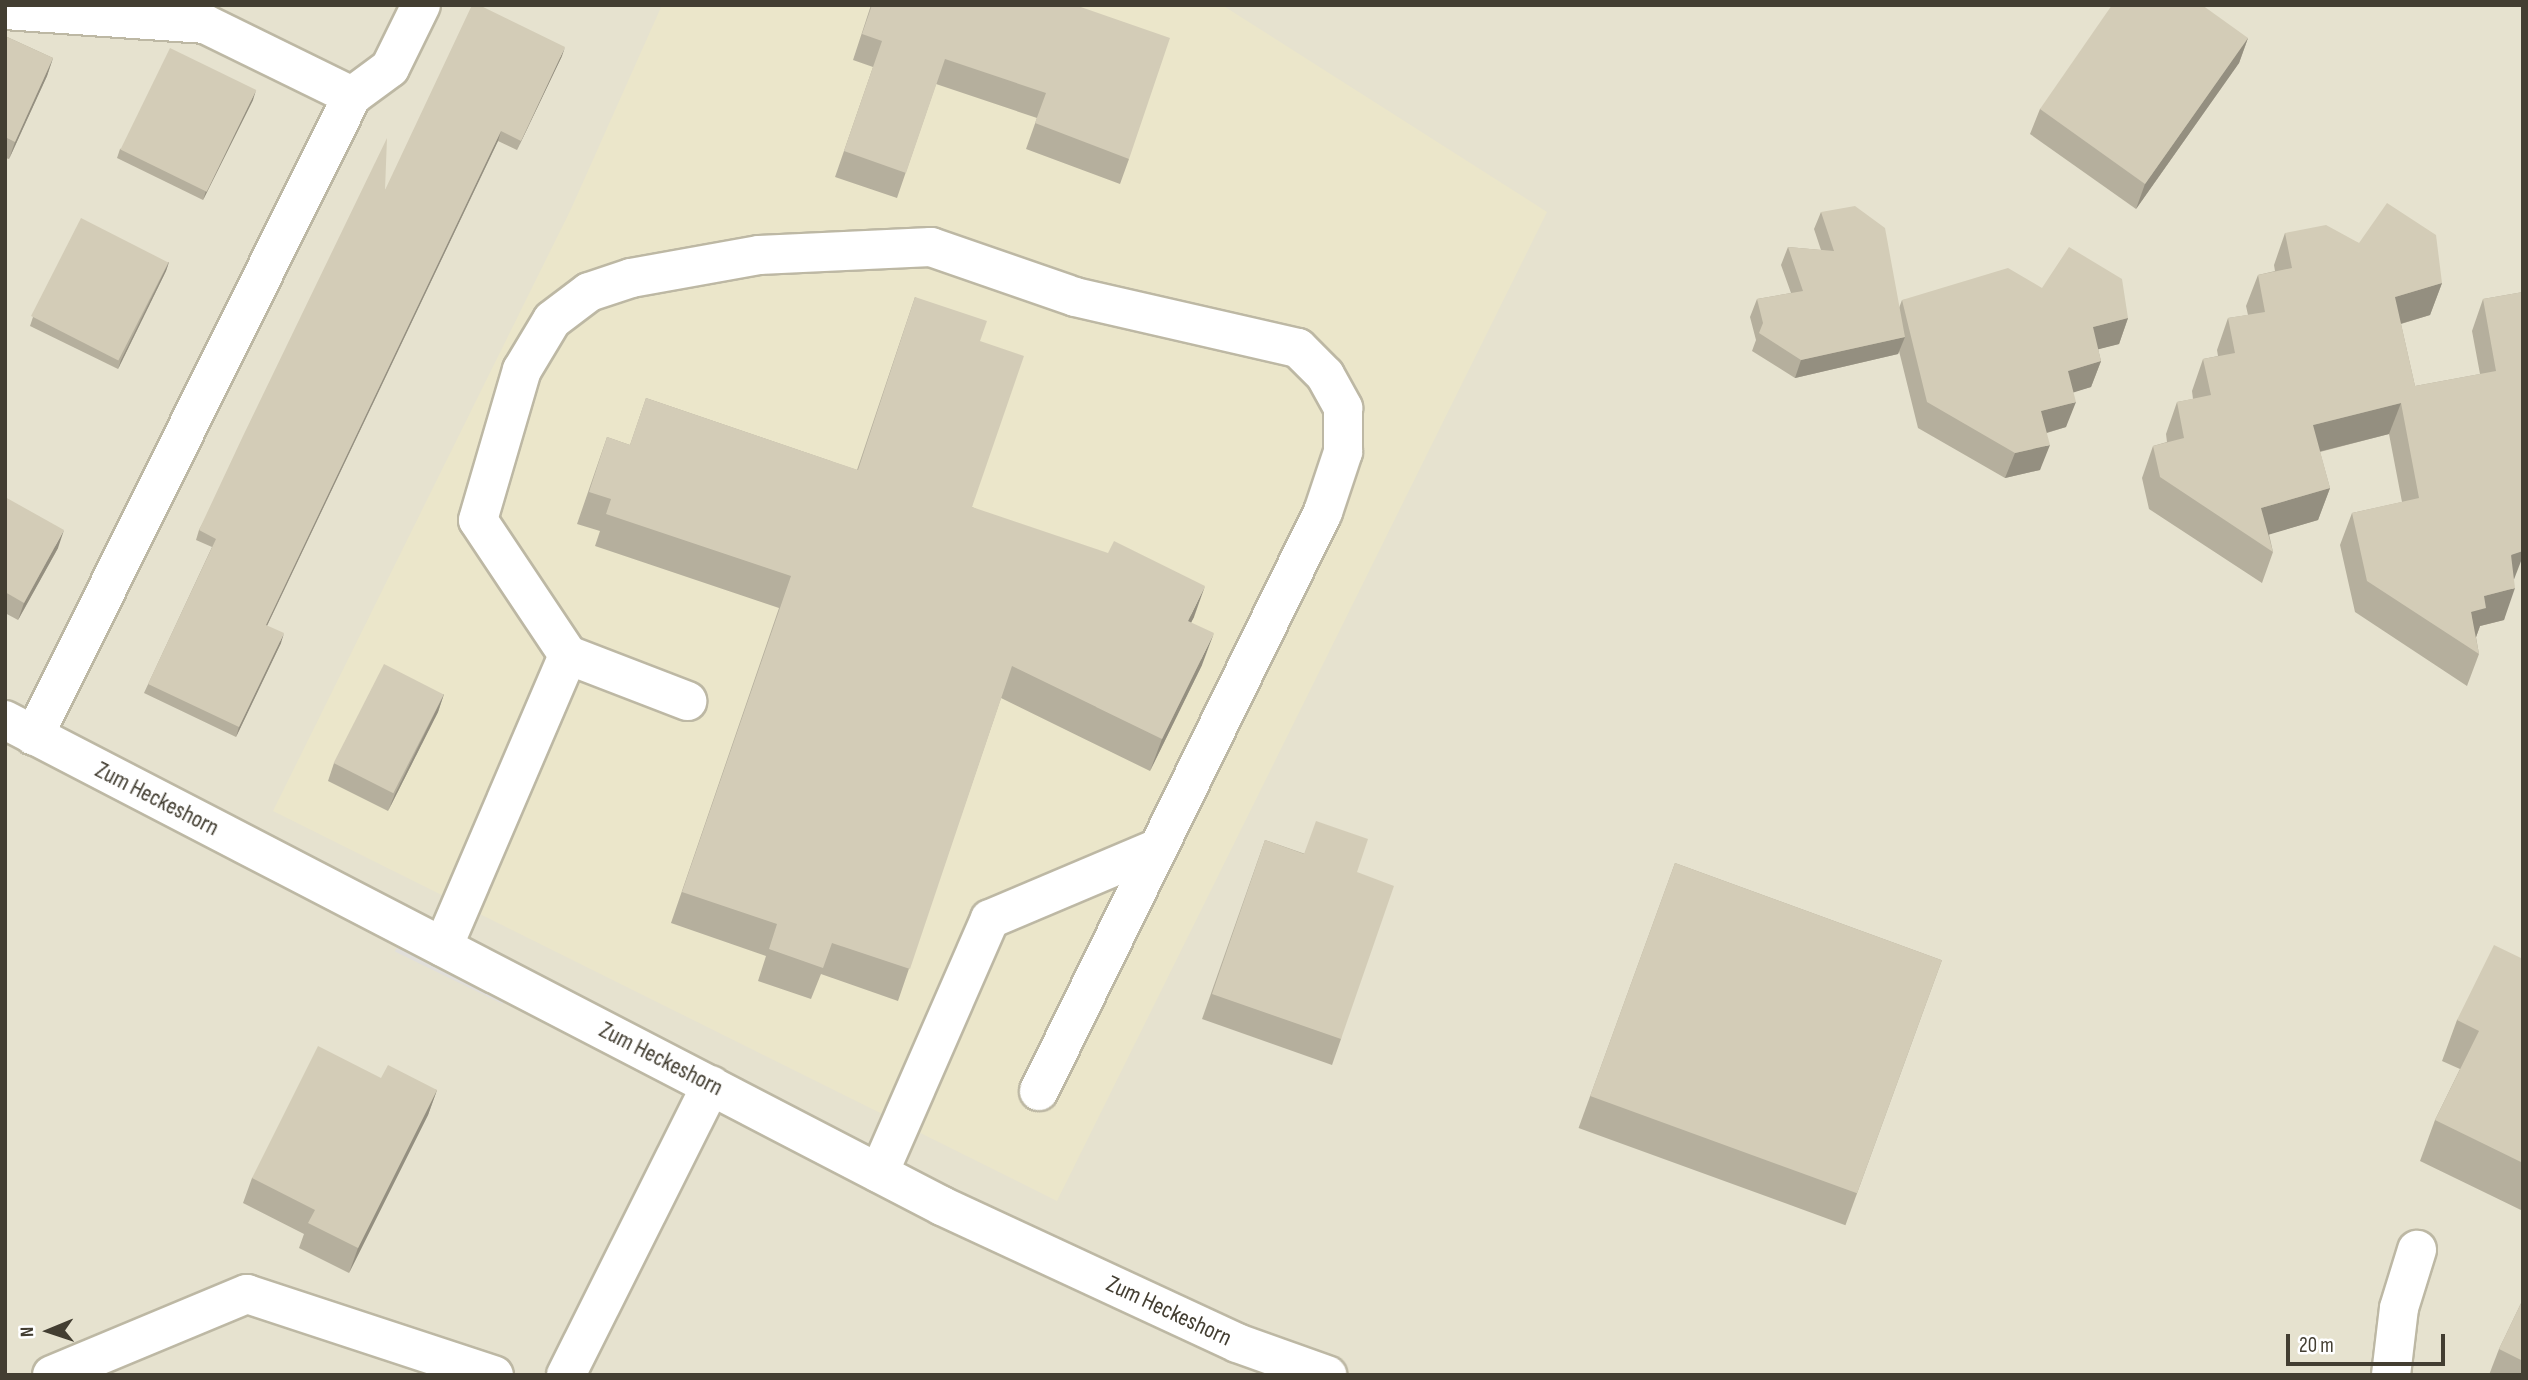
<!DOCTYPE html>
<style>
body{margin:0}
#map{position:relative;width:2528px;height:1380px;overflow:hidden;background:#f1efe1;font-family:"Sofia Sans Condensed",sans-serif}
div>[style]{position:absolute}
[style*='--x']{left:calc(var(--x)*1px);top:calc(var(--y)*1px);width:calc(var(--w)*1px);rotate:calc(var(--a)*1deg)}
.residential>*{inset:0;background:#e6e2cf;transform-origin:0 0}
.education>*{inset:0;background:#ebe6ca}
.parking>*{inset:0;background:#e1dfdb;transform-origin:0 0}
.roads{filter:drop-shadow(2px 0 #bdb8a4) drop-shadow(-2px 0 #bdb8a4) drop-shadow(0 2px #bdb8a4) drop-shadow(0 -2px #bdb8a4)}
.minor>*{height:38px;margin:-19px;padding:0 19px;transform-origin:19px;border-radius:19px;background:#fff}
.wall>*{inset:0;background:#b5af9d;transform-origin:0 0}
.shaded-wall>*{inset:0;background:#948f80}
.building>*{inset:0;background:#d3ccb7;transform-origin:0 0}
span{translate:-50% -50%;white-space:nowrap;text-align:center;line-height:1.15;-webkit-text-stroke:7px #fff;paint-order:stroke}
.street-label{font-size:24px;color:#433e32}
.frame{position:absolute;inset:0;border:7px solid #433e32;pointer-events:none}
.north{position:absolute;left:14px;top:1296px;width:70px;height:70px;-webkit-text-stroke:5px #fff;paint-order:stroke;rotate:268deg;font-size:19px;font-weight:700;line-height:28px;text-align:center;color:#433e32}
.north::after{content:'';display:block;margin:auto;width:24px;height:32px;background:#433e32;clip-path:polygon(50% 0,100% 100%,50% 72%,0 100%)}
.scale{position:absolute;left:2286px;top:1334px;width:159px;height:32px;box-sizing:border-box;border:4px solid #433e32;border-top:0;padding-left:9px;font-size:21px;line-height:24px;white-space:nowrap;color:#433e32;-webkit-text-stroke:5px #fff;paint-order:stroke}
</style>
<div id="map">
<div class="residential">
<div style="left:5px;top:5px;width:2518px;height:1370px"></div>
</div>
<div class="education">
<div style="clip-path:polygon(662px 5px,1222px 5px,1547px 212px,1057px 1201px,273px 811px,571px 209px)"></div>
</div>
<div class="parking">
<div style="left:402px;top:937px;width:120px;height:16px;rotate:26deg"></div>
</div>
<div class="roads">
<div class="minor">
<div style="--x:5;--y:10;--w:200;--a:4"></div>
<div style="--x:205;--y:24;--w:164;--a:26.1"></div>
<div style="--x:568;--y:655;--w:162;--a:-123.7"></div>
<div style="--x:478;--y:520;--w:156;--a:-73.7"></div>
<div style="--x:522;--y:370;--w:58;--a:-59"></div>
<div style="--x:552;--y:320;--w:46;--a:-37.1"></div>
<div style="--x:589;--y:292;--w:44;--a:-18.4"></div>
<div style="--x:631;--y:278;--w:130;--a:-10.2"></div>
<div style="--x:759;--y:255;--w:172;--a:-2.7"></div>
<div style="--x:931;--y:247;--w:152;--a:19.1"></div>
<div style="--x:1075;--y:297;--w:229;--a:12.9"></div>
<div style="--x:1298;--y:348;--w:38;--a:45"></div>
<div style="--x:1325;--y:375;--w:38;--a:61"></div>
<div style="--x:1343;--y:408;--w:44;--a:90"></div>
<div style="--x:1343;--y:452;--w:63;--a:108.4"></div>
<div style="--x:1323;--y:512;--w:645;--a:116.13"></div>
<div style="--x:5;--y:720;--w:1056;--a:27.41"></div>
<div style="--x:942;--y:1206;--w:325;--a:24.9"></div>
<div style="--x:1237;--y:1343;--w:96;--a:19.6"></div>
<div style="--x:34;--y:736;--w:715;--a:-63.58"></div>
<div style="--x:352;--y:96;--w:47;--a:-36.4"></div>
<div style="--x:390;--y:68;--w:70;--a:-63.8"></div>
<div style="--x:443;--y:947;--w:318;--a:-66.8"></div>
<div style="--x:568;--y:655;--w:128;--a:21.1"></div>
<div style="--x:879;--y:1173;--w:277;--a:-66.4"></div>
<div style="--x:990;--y:919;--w:182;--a:-22.9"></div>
<div style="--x:52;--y:1375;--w:211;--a:-22.6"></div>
<div style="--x:247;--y:1294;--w:260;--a:18.2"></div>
<div style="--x:566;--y:1375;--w:324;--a:-63.4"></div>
<div style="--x:2391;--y:1375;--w:67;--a:-83.2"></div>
<div style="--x:2399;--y:1308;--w:61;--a:-72.8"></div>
</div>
</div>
<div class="wall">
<div style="clip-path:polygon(871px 5px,1075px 5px,1129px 159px,1120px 184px,1026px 149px,1037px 118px,936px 84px,897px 198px,835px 177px,873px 67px,853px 60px)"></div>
<div style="clip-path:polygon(5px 36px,53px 58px,47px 76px,9px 159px,5px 158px)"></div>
<div style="clip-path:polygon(2248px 38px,2239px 63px,2136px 209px,2030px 134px,2040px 109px)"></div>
<div style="clip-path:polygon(562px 56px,517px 150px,498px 141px,267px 626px,281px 643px,236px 737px,144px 693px,212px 547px,196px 540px,199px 530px,385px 190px)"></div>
<div style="clip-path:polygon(253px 100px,203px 200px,117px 158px,120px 149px)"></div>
<div style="clip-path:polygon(1821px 212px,1899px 308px,1902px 300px,2042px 288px,2128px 318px,2119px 344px,2098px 349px,2101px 361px,2091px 387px,2073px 392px,2066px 427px,2047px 433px,2040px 470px,2005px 478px,1918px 428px,1899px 351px,1898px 354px,1795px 378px,1752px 351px,1756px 340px,1750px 317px,1757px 299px,1791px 293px,1781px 265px,1788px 247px,1821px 250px,1814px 229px)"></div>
<div style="clip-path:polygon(2285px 233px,2359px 243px,2442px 283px,2430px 315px,2401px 324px,2415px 386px,2480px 374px,2472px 331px,2483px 299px,2523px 292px,2514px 579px,2504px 620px,2480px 626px,2476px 637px,2479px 654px,2467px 686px,2355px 612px,2340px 545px,2352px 513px,2402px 502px,2389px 434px,2320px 452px,2330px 488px,2318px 520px,2269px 534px,2273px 552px,2262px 583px,2149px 509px,2142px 478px,2153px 446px,2167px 442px,2166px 434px,2177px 402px,2193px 399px,2192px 391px,2203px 359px,2218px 356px,2217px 350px,2228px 318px,2248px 315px,2246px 306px,2258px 275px,2275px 271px,2274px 265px)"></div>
<div style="clip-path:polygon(169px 262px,166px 271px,118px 369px,30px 326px,33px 317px)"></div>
<div style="clip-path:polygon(915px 297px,980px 341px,972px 507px,1194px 617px,1191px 622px,1202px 665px,1150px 771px,1001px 698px,898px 1001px,821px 974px,811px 999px,758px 981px,766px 956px,671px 923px,779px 608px,595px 546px,600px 531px,577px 524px,607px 437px,630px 445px,646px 398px,857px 470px)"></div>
<div style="clip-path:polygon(5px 497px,58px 548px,18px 620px,5px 613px)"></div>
<div style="clip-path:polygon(444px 694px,438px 712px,388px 811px,328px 781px,334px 763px)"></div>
<div style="clip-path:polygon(1265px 840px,1357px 872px,1341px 1039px,1332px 1065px,1202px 1019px)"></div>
<div style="left:1675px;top:863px;width:284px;height:282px;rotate:20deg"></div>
<div style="clip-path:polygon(2523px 959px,2523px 1211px,2420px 1161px,2435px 1120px,2460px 1069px,2442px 1061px,2457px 1020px)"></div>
<div style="clip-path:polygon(381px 1078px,437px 1090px,428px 1115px,349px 1273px,299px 1248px,304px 1234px,243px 1203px,252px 1178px)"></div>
<div style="clip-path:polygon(2523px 1299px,2523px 1375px,2489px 1375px,2499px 1349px)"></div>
</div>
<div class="shaded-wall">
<div style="clip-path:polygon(2248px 38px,2239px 63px,2136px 209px,2145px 184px)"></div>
<div style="clip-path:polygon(565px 47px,562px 56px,517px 150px,521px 141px)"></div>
<div style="clip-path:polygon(53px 58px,47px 76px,9px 159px,15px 142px)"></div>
<div style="clip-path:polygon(256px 90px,253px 100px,203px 200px,206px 191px)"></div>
<div style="clip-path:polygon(501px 131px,498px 141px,263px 634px,266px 625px)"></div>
<div style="clip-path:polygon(169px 262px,166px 271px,118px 369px,121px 360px)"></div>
<div style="clip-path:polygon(2442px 283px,2430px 315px,2383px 329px,2395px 297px)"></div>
<div style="clip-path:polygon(2128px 318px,2119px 344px,2084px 353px,2093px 327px)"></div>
<div style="clip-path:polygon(1905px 337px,1898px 354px,1795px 378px,1801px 360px)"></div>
<div style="clip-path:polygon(2101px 361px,2091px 387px,2059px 397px,2068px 371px)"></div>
<div style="clip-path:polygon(2076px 402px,2066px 427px,2032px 437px,2041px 411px)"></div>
<div style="clip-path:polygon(2401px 403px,2389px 434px,2302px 456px,2313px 425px)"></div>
<div style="clip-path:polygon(2050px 445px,2040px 470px,2005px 478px,2015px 453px)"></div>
<div style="clip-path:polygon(2330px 488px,2318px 520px,2254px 539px,2261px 508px)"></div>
<div style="clip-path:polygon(2523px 526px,2523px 556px,2513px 582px,2499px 587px)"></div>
<div style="clip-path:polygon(64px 530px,58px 548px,18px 620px,24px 603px)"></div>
<div style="clip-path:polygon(1205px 586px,1194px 617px,1176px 652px,1188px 621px)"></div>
<div style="clip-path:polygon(2515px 588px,2504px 620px,2480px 626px,2475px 640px,2471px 612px,2484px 596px)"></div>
<div style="clip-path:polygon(284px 633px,281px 643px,236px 737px,239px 727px)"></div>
<div style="clip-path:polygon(1214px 633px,1202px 665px,1150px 771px,1162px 739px)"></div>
<div style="clip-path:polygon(444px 694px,438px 712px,388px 811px,395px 794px)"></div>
<div style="clip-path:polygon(437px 1090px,428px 1115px,349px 1273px,358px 1248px)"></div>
</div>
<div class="building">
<div style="clip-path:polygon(472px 5px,479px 5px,565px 47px,521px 141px,501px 131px,266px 625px,284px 633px,239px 727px,148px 684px,216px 539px,199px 530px,243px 436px,387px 138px,385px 190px)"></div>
<div style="clip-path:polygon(872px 5px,1075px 5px,1170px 38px,1129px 159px,1035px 123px,1046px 93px,945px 59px,906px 173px,844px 151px,882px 41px,862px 34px)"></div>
<div style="clip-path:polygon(2112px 5px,2202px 5px,2248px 38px,2145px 184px,2040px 109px)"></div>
<div style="clip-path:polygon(5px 36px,53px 58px,15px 142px,5px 137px)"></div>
<div style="left:170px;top:48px;width:96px;height:113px;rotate:26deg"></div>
<div style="clip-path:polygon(2387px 203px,2436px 235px,2442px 283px,2395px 297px,2415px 386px,2496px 371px,2483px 299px,2523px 292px,2523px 551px,2511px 555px,2515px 588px,2484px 596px,2486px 608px,2471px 612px,2479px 654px,2367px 581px,2352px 513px,2419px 498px,2401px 403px,2313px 425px,2330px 488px,2261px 508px,2273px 552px,2160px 477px,2153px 446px,2184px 438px,2177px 402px,2211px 395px,2203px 359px,2235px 353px,2228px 318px,2265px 312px,2258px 275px,2292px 268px,2285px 233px,2326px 225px,2359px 243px)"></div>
<div style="clip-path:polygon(1855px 206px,1885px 228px,1905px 337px,1801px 360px,1759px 333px,1763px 323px,1757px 299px,1803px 291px,1788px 247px,1834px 251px,1821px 212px)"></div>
<div style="left:81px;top:218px;width:98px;height:110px;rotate:27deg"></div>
<div style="clip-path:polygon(2069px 247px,2122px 279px,2128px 318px,2093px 327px,2101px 361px,2068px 371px,2076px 402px,2041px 411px,2050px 445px,2015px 453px,1927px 402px,1902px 300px,2008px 268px,2042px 288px)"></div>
<div style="clip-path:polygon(915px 297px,987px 321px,980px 341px,1024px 356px,972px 507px,1108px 553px,1114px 541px,1205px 586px,1188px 621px,1214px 633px,1162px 739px,1012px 666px,910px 969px,832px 943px,823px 968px,769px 949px,777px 924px,682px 892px,791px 576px,606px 514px,611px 499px,589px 492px,607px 437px,630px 445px,646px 398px,858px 470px)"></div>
<div style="clip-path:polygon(5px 497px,64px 530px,24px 603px,5px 592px)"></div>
<div style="left:384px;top:664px;width:67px;height:111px;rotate:27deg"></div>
<div style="clip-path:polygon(1316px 821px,1368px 839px,1357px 872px,1394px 886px,1341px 1039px,1212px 994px,1265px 840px,1304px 854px)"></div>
<div style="left:1675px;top:863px;width:284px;height:248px;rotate:20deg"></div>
<div style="clip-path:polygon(2494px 945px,2523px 959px,2523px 1163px,2435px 1120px,2479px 1031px,2457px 1020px)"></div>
<div style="clip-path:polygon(318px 1046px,381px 1078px,388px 1065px,437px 1090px,358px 1248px,308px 1223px,315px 1210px,252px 1178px)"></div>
<div style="clip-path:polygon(2523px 1299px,2523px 1361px,2499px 1349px)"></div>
</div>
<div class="street-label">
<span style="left:157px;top:799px;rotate:27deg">Zum Heckeshorn</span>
<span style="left:661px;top:1059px;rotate:27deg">Zum Heckeshorn</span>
<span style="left:1169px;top:1311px;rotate:25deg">Zum Heckeshorn</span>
</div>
<div class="frame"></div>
<div class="north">N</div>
<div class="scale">20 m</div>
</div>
